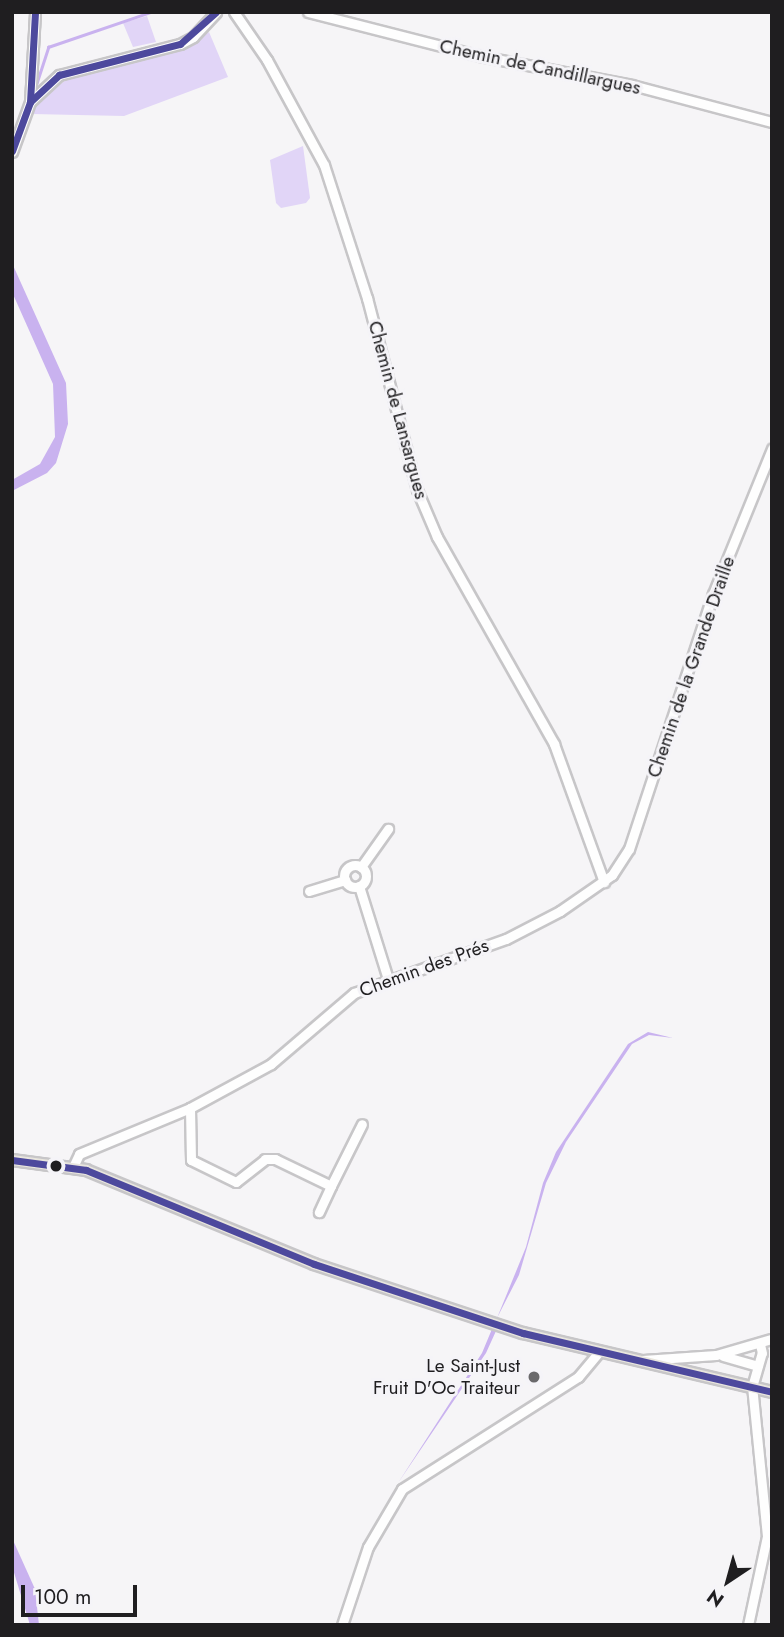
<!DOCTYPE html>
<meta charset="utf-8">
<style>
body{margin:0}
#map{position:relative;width:784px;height:1637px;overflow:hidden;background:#f6f5f7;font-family:Jost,sans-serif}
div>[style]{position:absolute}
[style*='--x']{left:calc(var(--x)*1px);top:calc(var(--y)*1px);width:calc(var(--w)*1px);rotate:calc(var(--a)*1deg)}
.green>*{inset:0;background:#e1d5f7}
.water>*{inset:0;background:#c9b2ef}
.stream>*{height:2.5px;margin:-1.25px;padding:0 1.25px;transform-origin:1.25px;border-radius:1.25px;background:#c9b2ef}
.roads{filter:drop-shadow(2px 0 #c7c6c8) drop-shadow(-2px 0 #c7c6c8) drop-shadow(0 2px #c7c6c8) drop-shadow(0 -2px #c7c6c8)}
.minor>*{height:9px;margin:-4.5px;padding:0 4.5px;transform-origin:4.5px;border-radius:4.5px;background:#fefefe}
.minor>.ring{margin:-4.5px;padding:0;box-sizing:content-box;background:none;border:9px solid #fefefe;border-radius:50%}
.major>*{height:10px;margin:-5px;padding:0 5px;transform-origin:5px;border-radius:5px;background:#e9e6de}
.bus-1>*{height:7px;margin:-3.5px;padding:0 3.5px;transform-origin:3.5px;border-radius:3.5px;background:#4d499d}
.dots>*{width:19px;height:19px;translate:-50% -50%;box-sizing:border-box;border:4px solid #f5f4f8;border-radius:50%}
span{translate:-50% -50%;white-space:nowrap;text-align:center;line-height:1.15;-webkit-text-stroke:6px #f5f4f8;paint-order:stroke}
.street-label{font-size:19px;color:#1f1e20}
.poi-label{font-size:19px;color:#1f1e20}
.right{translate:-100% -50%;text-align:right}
.frame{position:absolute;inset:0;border:14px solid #1f1e20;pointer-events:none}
.north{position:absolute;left:693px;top:1546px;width:70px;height:70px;-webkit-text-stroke:5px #f5f4f8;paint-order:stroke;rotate:216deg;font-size:19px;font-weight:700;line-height:28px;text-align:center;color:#1f1e20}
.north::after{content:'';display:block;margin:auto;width:24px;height:32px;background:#1f1e20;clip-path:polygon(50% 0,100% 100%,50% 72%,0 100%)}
.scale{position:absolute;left:21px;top:1585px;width:116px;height:32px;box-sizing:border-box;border:4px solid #1f1e20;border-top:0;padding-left:9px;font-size:21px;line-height:24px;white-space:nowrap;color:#1f1e20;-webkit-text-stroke:5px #f5f4f8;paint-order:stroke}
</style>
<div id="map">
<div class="green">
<div style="clip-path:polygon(147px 16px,156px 42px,133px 47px,123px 23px)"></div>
<div style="clip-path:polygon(209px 32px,228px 77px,124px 116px,32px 114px,39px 99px,69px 78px,186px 48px)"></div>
<div style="clip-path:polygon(303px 146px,310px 198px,306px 203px,281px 208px,276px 203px,270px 160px)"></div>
</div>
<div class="water">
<div style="clip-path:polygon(12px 263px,66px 383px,68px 424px,56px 463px,47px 473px,12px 491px,12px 480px,40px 464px,55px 437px,53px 384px,12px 292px)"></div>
<div style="clip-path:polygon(648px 1032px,673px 1038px,649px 1035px,632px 1044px,566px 1142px,546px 1183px,519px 1275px,497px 1318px,526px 1247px,543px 1183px,556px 1152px,628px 1044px)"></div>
<div style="clip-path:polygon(492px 1329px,496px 1331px,486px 1353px,398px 1483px,482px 1353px)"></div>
<div style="clip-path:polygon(12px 1538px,35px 1589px,39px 1625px,30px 1625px,12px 1566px)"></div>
</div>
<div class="stream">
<div style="--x:36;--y:85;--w:40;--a:-72"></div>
<div style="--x:48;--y:47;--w:109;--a:-18.8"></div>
</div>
<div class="roads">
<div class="minor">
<div style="--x:234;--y:12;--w:58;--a:55.5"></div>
<div style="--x:267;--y:60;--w:119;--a:61.5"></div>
<div style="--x:324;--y:165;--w:140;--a:72.1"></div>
<div style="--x:367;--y:298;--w:198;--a:75.4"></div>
<div style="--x:417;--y:490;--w:51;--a:66.9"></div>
<div style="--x:437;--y:537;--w:238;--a:60.5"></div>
<div style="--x:554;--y:744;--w:147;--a:70.1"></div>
<div style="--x:308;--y:12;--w:178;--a:14.3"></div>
<div style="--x:480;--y:56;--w:155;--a:10.8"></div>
<div style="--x:632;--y:85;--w:145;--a:14.8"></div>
<div style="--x:30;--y:102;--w:90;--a:-86.8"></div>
<div style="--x:12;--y:152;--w:53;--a:-70.2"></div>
<div style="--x:30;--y:102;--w:40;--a:-43"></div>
<div style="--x:59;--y:75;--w:125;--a:-14.4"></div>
<div style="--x:180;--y:44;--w:15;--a:-28"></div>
<div style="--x:193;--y:37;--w:34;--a:-47"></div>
<div class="ring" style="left:344px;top:865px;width:13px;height:13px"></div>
<div style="--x:361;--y:867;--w:47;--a:-54.6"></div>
<div style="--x:359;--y:886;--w:97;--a:72.7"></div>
<div style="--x:309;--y:891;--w:38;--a:-17"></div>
<div style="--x:190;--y:1108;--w:52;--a:88.9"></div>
<div style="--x:191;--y:1160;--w:50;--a:26.1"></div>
<div style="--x:236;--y:1182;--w:37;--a:-38"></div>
<div style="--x:265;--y:1159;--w:10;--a:0"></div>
<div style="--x:275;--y:1159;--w:62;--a:25.7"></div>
<div style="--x:331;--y:1186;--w:29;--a:115"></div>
<div style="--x:73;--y:1167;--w:14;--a:-65"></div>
<div style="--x:79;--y:1154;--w:120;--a:-22.5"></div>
<div style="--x:190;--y:1108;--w:92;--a:-28.5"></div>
<div style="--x:271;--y:1064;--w:109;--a:-40.5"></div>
<div style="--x:354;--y:993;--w:161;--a:-19.6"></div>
<div style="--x:506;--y:939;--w:61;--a:-27.4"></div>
<div style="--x:560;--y:911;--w:63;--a:-34.7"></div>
<div style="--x:612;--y:875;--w:31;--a:-57"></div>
<div style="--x:629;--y:849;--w:268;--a:-71.8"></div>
<div style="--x:713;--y:594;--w:157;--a:-67.9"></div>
<div style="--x:331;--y:1186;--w:69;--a:-63.4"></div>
<div style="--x:723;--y:1356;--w:36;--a:16"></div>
<div style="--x:643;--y:1360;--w:73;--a:-3.9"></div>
<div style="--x:716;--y:1355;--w:57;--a:-16.2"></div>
<div style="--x:342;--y:1625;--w:82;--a:-71.6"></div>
<div style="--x:368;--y:1547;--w:67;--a:-59.6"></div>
<div style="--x:402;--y:1489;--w:209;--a:-32.5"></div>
<div style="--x:578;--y:1377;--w:33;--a:-50"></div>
<div style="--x:748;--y:1625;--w:91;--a:-77.9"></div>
<div style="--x:767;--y:1536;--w:150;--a:-95.7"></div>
<div style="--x:752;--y:1387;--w:35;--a:-74"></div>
<div style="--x:762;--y:1353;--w:9;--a:-103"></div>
</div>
<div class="major">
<div style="--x:12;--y:1160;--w:75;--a:7.7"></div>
<div style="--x:86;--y:1170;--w:247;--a:22.4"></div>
<div style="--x:314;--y:1264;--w:220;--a:18.3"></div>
<div style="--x:523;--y:1333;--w:256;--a:13.3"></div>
</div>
</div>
<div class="bus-1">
<div style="--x:30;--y:102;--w:90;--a:-86.8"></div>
<div style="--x:12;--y:151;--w:52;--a:-69.8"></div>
<div style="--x:30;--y:102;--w:40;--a:-43"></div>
<div style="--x:59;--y:75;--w:125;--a:-14.4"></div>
<div style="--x:180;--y:44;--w:48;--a:-41.6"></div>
<div style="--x:12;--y:1160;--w:75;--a:7.7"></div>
<div style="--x:86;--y:1170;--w:247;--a:22.4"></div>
<div style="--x:314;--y:1264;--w:220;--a:18.3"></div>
<div style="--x:523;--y:1333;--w:256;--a:13.3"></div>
</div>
<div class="dots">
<div style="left:56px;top:1166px;background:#1f1e20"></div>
<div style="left:534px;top:1377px;background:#6a696b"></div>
</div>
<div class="street-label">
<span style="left:540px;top:67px;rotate:12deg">Chemin de Candillargues</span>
<span style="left:398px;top:410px;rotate:75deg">Chemin de Lansargues</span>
<span style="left:691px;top:667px;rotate:-71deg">Chemin de la Grande Draille</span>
<span style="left:424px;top:968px;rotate:-20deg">Chemin des Prés</span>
</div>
<div class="poi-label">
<span class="right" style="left:520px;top:1377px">Le Saint-Just<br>Fruit D'Oc Traiteur</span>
</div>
<div class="frame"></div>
<div class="north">N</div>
<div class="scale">100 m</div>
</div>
